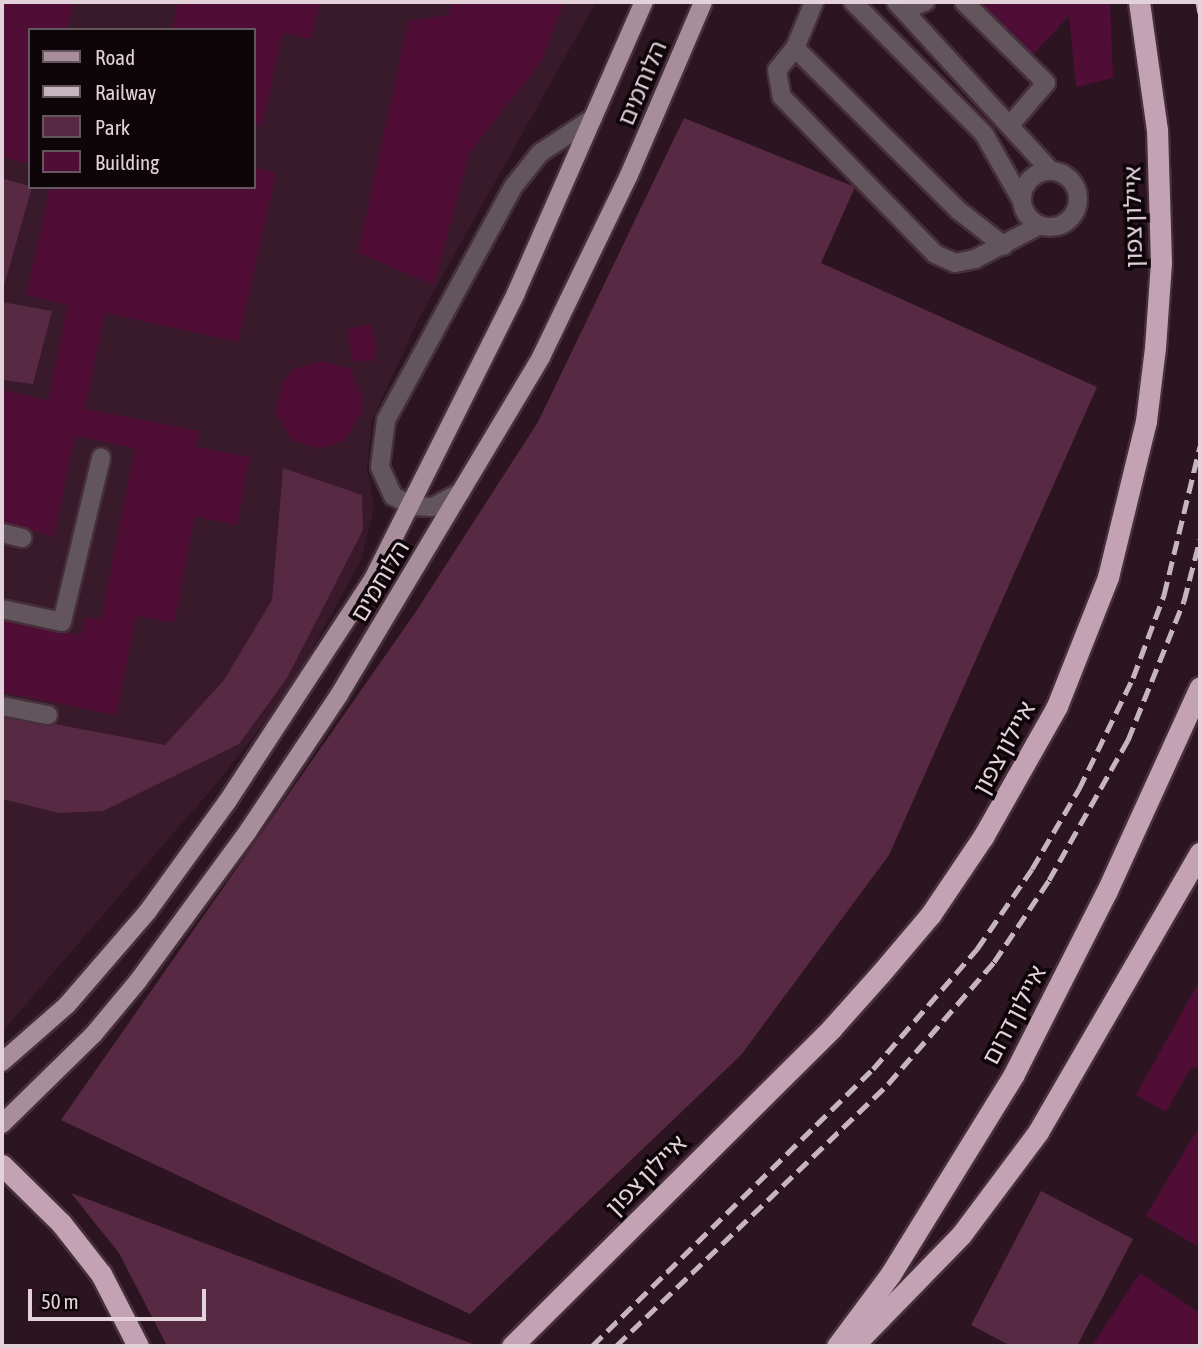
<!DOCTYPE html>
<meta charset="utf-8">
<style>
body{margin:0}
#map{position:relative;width:1202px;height:1348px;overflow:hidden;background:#2c1521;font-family:"Asap Condensed","Noto Sans Hebrew",sans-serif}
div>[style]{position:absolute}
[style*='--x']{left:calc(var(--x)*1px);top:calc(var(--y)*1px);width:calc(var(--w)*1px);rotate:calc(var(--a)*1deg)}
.built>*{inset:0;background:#381a2a}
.green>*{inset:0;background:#582943}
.building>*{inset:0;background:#500e37}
.roads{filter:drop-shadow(2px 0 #462f3b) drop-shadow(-2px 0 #462f3b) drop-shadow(0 2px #462f3b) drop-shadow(0 -2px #462f3b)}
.minor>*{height:18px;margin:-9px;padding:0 9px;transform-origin:9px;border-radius:9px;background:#62555b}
.minor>.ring{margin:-9px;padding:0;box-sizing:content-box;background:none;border:18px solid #62555b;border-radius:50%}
.major>*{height:18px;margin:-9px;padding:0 9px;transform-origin:9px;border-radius:9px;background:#a88d9a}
.highway>*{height:21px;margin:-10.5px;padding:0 10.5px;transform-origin:10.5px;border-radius:10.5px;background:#c3a3b3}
.rail>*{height:5px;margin-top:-2.5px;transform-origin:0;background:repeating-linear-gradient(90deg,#c7b5be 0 14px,transparent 0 21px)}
span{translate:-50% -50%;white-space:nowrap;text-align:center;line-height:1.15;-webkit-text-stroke:7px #0e0509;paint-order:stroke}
.street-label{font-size:24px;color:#e3d2da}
.frame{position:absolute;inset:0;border:4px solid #e3d2da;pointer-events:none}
.legend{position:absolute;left:28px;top:28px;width:228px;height:161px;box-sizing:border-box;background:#0e0509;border:2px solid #63575d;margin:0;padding:9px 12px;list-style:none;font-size:21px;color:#e3d2da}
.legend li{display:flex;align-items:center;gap:14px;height:35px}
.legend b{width:35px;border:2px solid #63575d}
.scale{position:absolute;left:28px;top:1289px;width:178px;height:32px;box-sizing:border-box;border:4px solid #e3d2da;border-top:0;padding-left:9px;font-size:21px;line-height:24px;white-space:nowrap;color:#e3d2da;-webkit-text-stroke:5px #0e0509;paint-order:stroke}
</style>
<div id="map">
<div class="built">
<div style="clip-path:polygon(evenodd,2px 2px,596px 2px,420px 316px,372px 420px,367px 467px,374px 508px,361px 560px,288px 693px,215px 785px,2px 1032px,2px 2px,30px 30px,254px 30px,254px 187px,30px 187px,30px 30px)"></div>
</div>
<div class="green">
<div style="clip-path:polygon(684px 118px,855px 187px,821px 263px,1097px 387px,889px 855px,741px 1055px,470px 1314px,61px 1120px,415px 613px,538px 422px)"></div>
<div style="clip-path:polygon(2px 178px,32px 187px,2px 293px)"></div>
<div style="clip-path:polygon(2px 302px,52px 311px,33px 384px,2px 380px)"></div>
<div style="clip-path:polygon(283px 468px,362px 495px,363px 530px,287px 678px,239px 744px,103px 811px,59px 813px,2px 799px,2px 714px,165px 745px,224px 680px,272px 600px)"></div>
<div style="clip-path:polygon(1041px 1191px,1133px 1239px,1077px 1346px,1011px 1346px,971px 1325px)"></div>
<div style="clip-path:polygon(71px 1193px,478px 1346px,167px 1346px,119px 1253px)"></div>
</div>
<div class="building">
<div style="clip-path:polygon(2px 2px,74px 2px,67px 30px,30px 30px,30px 164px,2px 157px)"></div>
<div style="clip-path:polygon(178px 2px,320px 2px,311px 39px,283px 33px,262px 126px,254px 125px,254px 30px,172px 30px)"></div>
<div style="clip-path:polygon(452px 2px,564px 2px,541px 62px,470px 152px,434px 285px,358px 253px,408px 21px,448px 15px)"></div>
<div style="clip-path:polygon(980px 2px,1110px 2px,1113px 78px,1076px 87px,1069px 16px,1033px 54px)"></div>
<div style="clip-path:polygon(254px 168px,276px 173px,238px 342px,105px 313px,85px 409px,200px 431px,196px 447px,250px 457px,237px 525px,195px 517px,174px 623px,136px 616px,116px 715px,2px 692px,2px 621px,81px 635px,85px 617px,101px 620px,135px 448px,75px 436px,54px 537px,2px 522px,2px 390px,48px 400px,68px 305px,26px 295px,50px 187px,254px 187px)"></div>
<div style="clip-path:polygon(371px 324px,376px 344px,374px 361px,352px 361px,347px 329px)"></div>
<div style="clip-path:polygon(320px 361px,351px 369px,362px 397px,362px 412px,344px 441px,318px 449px,292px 440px,275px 411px,283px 380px,294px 369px)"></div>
<div style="clip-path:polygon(1200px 980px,1200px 1066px,1190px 1069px,1166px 1112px,1136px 1095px)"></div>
<div style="clip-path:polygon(1200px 1125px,1200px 1248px,1146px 1216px)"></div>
<div style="clip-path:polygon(1140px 1273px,1200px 1313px,1200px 1346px,1092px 1346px)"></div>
</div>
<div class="roads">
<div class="minor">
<div style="--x:814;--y:2;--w:50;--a:112.4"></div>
<div style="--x:795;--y:48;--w:28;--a:129"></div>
<div style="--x:777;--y:70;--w:27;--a:80"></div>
<div style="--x:782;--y:97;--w:219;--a:45.7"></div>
<div style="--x:935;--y:254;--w:22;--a:24"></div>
<div style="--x:955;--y:263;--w:20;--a:-11"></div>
<div style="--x:975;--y:259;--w:71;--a:-27.6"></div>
<div style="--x:853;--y:2;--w:186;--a:45.2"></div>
<div style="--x:984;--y:134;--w:75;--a:60.4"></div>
<div style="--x:896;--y:2;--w:229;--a:47.5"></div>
<div style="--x:964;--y:2;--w:115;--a:44.6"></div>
<div style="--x:1046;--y:83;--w:55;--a:130.6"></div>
<div style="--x:905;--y:10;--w:22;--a:-22"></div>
<div style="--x:795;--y:48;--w:230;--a:44.8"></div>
<div style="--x:958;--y:210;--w:58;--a:38"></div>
<div class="ring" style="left:1022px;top:171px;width:38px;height:38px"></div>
<div style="--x:461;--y:492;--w:32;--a:152"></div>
<div style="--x:433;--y:507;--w:21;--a:-177"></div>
<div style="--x:412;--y:506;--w:21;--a:-152"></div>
<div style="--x:393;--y:496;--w:32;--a:-114"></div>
<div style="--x:380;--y:467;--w:47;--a:-82.7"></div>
<div style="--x:386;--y:420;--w:265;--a:-61.4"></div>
<div style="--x:513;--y:187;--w:43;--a:-51.5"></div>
<div style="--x:540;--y:153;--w:64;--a:-33.4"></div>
<div style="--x:2;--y:533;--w:21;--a:14"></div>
<div style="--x:2;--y:609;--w:61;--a:12.2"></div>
<div style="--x:62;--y:622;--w:169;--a:-76.6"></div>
<div style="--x:2;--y:706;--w:47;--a:11.1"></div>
</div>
<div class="major">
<div style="--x:2;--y:1062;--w:86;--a:-41.2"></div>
<div style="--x:67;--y:1005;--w:124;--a:-49.2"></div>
<div style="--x:148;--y:911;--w:135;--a:-54.1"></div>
<div style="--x:227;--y:802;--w:267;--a:-56.8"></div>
<div style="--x:373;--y:579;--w:320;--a:-63.4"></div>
<div style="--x:516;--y:293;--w:318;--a:-66.3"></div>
<div style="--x:2;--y:1124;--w:127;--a:-44.4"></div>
<div style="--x:93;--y:1035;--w:70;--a:-50.2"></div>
<div style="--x:138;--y:981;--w:186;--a:-53.7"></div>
<div style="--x:248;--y:831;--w:164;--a:-56.2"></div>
<div style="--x:339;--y:695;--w:394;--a:-59.1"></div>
<div style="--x:541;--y:357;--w:202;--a:-64.2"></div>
<div style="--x:629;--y:175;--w:188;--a:-66.8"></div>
</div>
<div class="highway">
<div style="--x:2;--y:1165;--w:83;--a:44.5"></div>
<div style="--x:61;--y:1223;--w:65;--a:51.9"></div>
<div style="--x:101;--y:1274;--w:81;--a:62.8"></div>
<div style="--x:512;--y:1346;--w:450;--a:-44.8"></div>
<div style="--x:831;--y:1029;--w:75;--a:-48.2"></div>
<div style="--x:881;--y:973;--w:77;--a:-49.7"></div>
<div style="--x:931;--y:914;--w:93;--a:-56"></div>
<div style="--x:983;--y:837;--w:150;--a:-60.5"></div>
<div style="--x:1057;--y:706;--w:139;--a:-68.4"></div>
<div style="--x:1108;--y:577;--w:161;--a:-76.3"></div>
<div style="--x:1146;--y:421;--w:74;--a:-83"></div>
<div style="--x:1155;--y:348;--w:85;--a:-86"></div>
<div style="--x:1161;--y:263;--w:133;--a:-91.7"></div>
<div style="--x:1157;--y:130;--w:129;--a:-98"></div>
<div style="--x:837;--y:1346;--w:89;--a:-53.3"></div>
<div style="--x:890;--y:1275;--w:236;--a:-58.3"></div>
<div style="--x:1014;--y:1074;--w:203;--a:-63.1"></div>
<div style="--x:1106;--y:893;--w:226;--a:-65.5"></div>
<div style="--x:853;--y:1346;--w:155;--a:-45.8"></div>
<div style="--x:961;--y:1235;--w:129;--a:-53.2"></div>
<div style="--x:1038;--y:1132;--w:323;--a:-59.9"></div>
</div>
</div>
<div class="rail">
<div style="--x:1198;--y:2;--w:11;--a:80"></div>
<div style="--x:592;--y:1346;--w:395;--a:-44.6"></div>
<div style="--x:873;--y:1069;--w:159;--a:-49.1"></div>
<div style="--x:977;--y:949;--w:97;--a:-55.5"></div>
<div style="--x:1032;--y:869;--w:93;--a:-59.6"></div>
<div style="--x:1079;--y:789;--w:123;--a:-64.1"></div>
<div style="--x:1133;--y:678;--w:89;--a:-69.5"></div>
<div style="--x:1164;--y:595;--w:153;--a:-76.4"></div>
<div style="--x:616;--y:1346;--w:378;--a:-43.9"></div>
<div style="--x:888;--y:1084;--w:162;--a:-49"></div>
<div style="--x:994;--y:962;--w:99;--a:-56.1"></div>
<div style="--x:1049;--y:880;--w:161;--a:-60.6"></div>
<div style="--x:1128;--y:740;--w:150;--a:-68.1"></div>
<div style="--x:1184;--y:601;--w:64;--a:-75.5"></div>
</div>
<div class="street-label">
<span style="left:642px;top:83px;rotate:-67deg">הלוחמים</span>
<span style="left:1133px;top:217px;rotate:-91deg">איילון צפון</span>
<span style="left:380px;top:581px;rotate:-59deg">הלוחמים</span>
<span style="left:1004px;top:748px;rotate:-61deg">איילון צפון</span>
<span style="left:1014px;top:1015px;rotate:-62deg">איילון דרום</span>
<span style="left:646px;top:1175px;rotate:-45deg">איילון צפון</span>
</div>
<div class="frame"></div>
<ul class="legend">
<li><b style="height:9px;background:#a88d9a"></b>Road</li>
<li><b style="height:9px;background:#c7b5be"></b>Railway</li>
<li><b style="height:19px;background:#582943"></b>Park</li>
<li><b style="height:19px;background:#500e37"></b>Building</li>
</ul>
<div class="scale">50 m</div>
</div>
